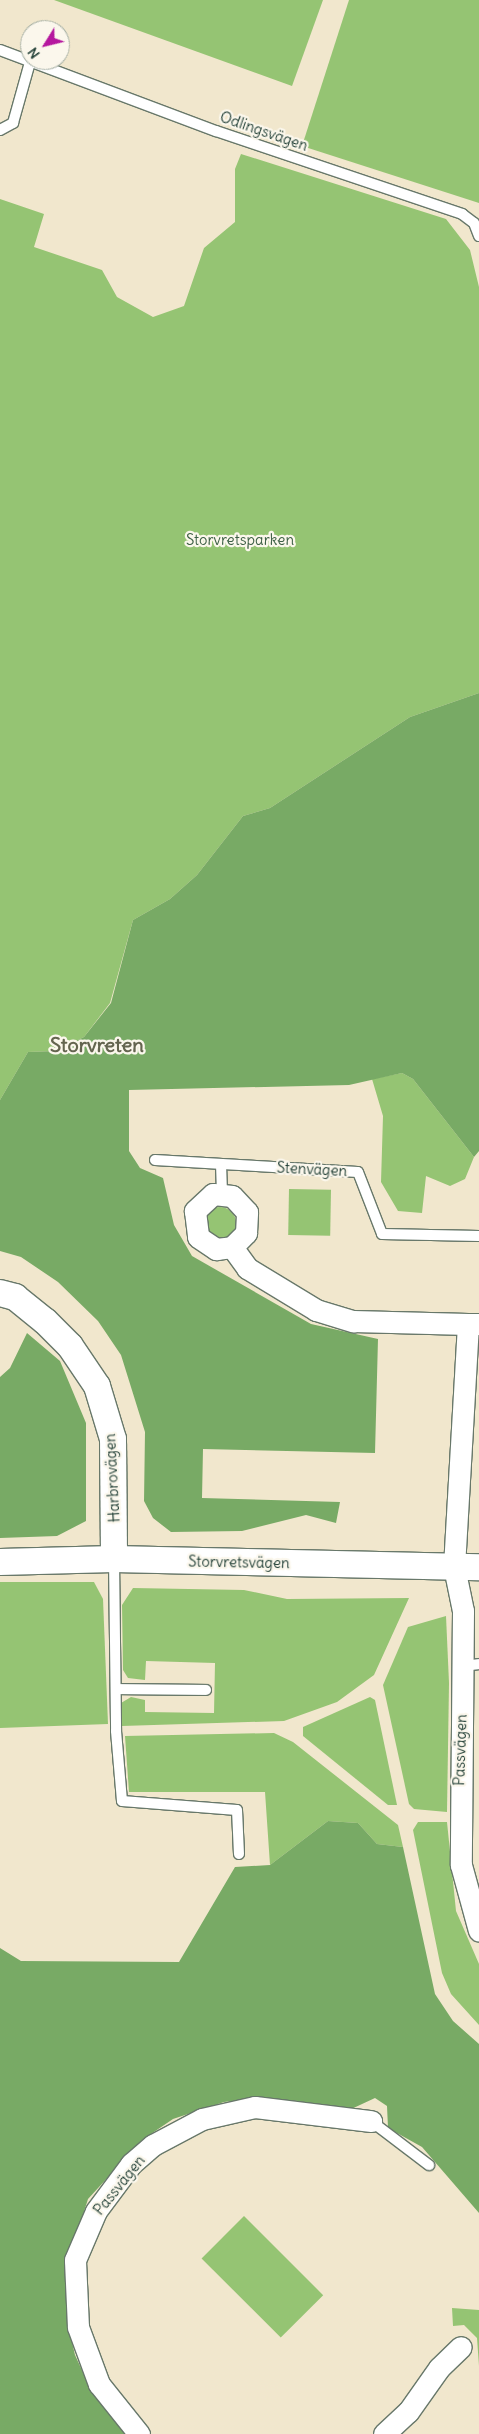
<!DOCTYPE html>
<meta charset="utf-8">
<style>
body{margin:0}
#map{position:relative;width:479px;height:2434px;overflow:hidden;background:#f1e7cd;font-family:Delius,sans-serif}
div>[style]{position:absolute}
[style*='--x']{left:calc(var(--x)*1px);top:calc(var(--y)*1px);width:calc(var(--w)*1px);rotate:calc(var(--a)*1deg)}
.green>*{inset:0;background:#95c473;transform-origin:0 0}
.round{border-radius:50%}
.forest>*{inset:0;background:#78aa65}
.roads{filter:drop-shadow(1px 0 #68786a) drop-shadow(-1px 0 #68786a) drop-shadow(0 1px #68786a) drop-shadow(0 -1px #68786a)}
.service>*{height:10px;margin:-5px;padding:0 5px;transform-origin:5px;border-radius:5px;background:#fff}
.minor>*{height:21px;margin:-10.5px;padding:0 10.5px;transform-origin:10.5px;border-radius:10.5px;background:#fff}
.tertiary>*{height:26px;margin:-13px;padding:0 13px;transform-origin:13px;border-radius:13px;background:#fff}
span{translate:-50% -50%;white-space:nowrap;text-align:center;line-height:1.15;-webkit-text-stroke:4.5px #fbf7ec;paint-order:stroke}
.street-label{font-size:15px;color:#1f3d34}
.park-label{font-size:15px;color:#3c5f44}
.district-label{font-size:20px;color:#64654f;font-weight:700}
.north{position:absolute;left:20px;top:20px;width:50px;height:50px;box-sizing:border-box;background:#fbf7ec;border:1px solid #a3ada2;border-radius:50%;rotate:234deg;font-size:14px;font-weight:700;line-height:20px;text-align:center;color:#1f3d34}
.north::after{content:'';display:block;margin:auto;width:18px;height:22px;background:#b5179e;clip-path:polygon(50% 0,100% 100%,50% 72%,0 100%)}
</style>
<div id="map">
<div class="green">
<div style="clip-path:polygon(54px 0,323px 0,292px 86px)"></div>
<div style="clip-path:polygon(349px 0,479px 0,479px 203px,302px 146px)"></div>
<div style="clip-path:polygon(241px 154px,446px 219px,470px 250px,479px 287px,479px 693px,410px 717px,270px 808px,243px 816px,197px 875px,170px 899px,133px 920px,110px 1003px,84px 1037px,55px 1051px,28px 1052px,0 1100px,0 199px,44px 214px,34px 247px,102px 270px,117px 297px,153px 317px,184px 306px,204px 248px,235px 222px,235px 169px)"></div>
<div style="clip-path:polygon(402px 1073px,413px 1079px,474px 1157px,465px 1179px,450px 1186px,426px 1176px,422px 1213px,398px 1211px,381px 1182px,383px 1116px,372px 1079px)"></div>
<div style="left:289px;top:1189px;width:42px;height:46px;rotate:1deg"></div>
<div class="round" style="left:204px;top:1207px;width:32px;height:32px"></div>
<div style="clip-path:polygon(0 1582px,94px 1582px,103px 1599px,108px 1724px,0 1728px)"></div>
<div style="clip-path:polygon(133px 1588px,244px 1590px,287px 1599px,409px 1598px,374px 1675px,337px 1702px,284px 1721px,122px 1726px,121px 1703px,131px 1697px,145px 1700px,145px 1712px,214px 1713px,215px 1663px,146px 1661px,145px 1680px,128px 1678px,123px 1670px,122px 1605px)"></div>
<div style="clip-path:polygon(446px 1616px,449px 1683px,447px 1812px,414px 1809px,409px 1804px,383px 1685px,408px 1627px)"></div>
<div style="clip-path:polygon(370px 1697px,375px 1700px,397px 1805px,388px 1805px,303px 1736px,303px 1727px)"></div>
<div style="clip-path:polygon(274px 1733px,293px 1742px,398px 1825px,403px 1847px,377px 1844px,358px 1823px,328px 1821px,270px 1865px,265px 1792px,129px 1792px,125px 1736px)"></div>
<div style="clip-path:polygon(418px 1822px,447px 1822px,456px 1911px,479px 1964px,479px 2025px,451px 1994px,442px 1973px,413px 1830px)"></div>
<div style="left:244px;top:2216px;width:112px;height:60px;rotate:45deg"></div>
<div style="clip-path:polygon(452px 2308px,479px 2310px,479px 2366px,477px 2338px,464px 2325px,453px 2326px)"></div>
</div>
<div class="forest">
<div style="clip-path:polygon(479px 693px,479px 1151px,474px 1157px,413px 1079px,402px 1073px,349px 1085px,129px 1090px,129px 1151px,140px 1168px,163px 1178px,174px 1225px,192px 1256px,311px 1324px,378px 1339px,375px 1453px,203px 1449px,202px 1498px,340px 1502px,336px 1523px,306px 1515px,242px 1531px,171px 1532px,153px 1518px,144px 1501px,145px 1432px,121px 1355px,98px 1321px,58px 1282px,21px 1257px,0 1251px,0 1100px,28px 1052px,55px 1051px,84px 1037px,111px 1003px,133px 920px,170px 899px,197px 875px,243px 816px,270px 808px,410px 717px)"></div>
<div style="clip-path:polygon(27px 1333px,60px 1361px,86px 1423px,86px 1521px,57px 1536px,0 1538px,0 1377px,10px 1368px)"></div>
<div style="clip-path:polygon(328px 1821px,358px 1823px,377px 1844px,403px 1847px,435px 1994px,453px 2021px,479px 2044px,479px 2213px,422px 2147px,388px 2128px,387px 2106px,375px 2098px,347px 2111px,298px 2101px,256px 2098px,224px 2102px,173px 2119px,142px 2140px,88px 2199px,68px 2262px,68px 2325px,75px 2355px,91px 2390px,126px 2434px,0 2434px,0 1948px,21px 1961px,179px 1962px,235px 1867px,270px 1865px)"></div>
</div>
<div class="roads">
<div class="service">
<div style="--x:0;--y:50;--w:231;--a:20.6"></div>
<div style="--x:216;--y:131;--w:260;--a:18.6"></div>
<div style="--x:462;--y:214;--w:15;--a:37"></div>
<div style="--x:474;--y:223;--w:14;--a:69"></div>
<div style="--x:0;--y:130;--w:15;--a:-28"></div>
<div style="--x:13;--y:123;--w:63;--a:-74.4"></div>
<div style="--x:155;--y:1160;--w:203;--a:3.4"></div>
<div style="--x:358;--y:1172;--w:66;--a:68.8"></div>
<div style="--x:382;--y:1234;--w:97;--a:1.2"></div>
<div style="--x:221;--y:1164;--w:29;--a:88"></div>
<div style="--x:114;--y:1559;--w:172;--a:89.3"></div>
<div style="--x:116;--y:1731;--w:70;--a:85.1"></div>
<div style="--x:122;--y:1801;--w:115;--a:4.5"></div>
<div style="--x:237;--y:1810;--w:44;--a:87.4"></div>
<div style="--x:463;--y:1666;--w:16;--a:-7"></div>
<div style="--x:116;--y:1689;--w:90;--a:0.6"></div>
<div style="--x:371;--y:2121;--w:73;--a:37.2"></div>
</div>
<div class="minor">
<div style="--x:232;--y:1247;--w:20;--a:-45"></div>
<div style="--x:246;--y:1233;--w:21;--a:-87"></div>
<div style="--x:247;--y:1212;--w:22;--a:-133"></div>
<div style="--x:232;--y:1196;--w:19;--a:-174"></div>
<div style="--x:213;--y:1194;--w:25;--a:137"></div>
<div style="--x:195;--y:1211;--w:26;--a:83"></div>
<div style="--x:198;--y:1237;--w:22;--a:34"></div>
<div style="--x:216;--y:1249;--w:16;--a:-7"></div>
<div style="--x:232;--y:1247;--w:26;--a:54"></div>
<div style="--x:247;--y:1268;--w:81;--a:31.3"></div>
<div style="--x:316;--y:1310;--w:39;--a:17"></div>
<div style="--x:353;--y:1321;--w:115;--a:1.5"></div>
<div style="--x:479;--y:1324;--w:11;--a:180"></div>
<div style="--x:468;--y:1324;--w:243;--a:93.3"></div>
<div style="--x:454;--y:1567;--w:45;--a:78.4"></div>
<div style="--x:463;--y:1611;--w:254;--a:90.5"></div>
<div style="--x:461;--y:1865;--w:68;--a:74.7"></div>
<div style="--x:139;--y:2434;--w:64;--a:-128.7"></div>
<div style="--x:99;--y:2384;--w:61;--a:-110.2"></div>
<div style="--x:78;--y:2327;--w:67;--a:-92.6"></div>
<div style="--x:75;--y:2260;--w:53;--a:-66.8"></div>
<div style="--x:96;--y:2211;--w:59;--a:-53.3"></div>
<div style="--x:131;--y:2164;--w:29;--a:-41"></div>
<div style="--x:153;--y:2145;--w:55;--a:-28"></div>
<div style="--x:202;--y:2119;--w:54;--a:-12.8"></div>
<div style="--x:255;--y:2107;--w:117;--a:6.9"></div>
<div style="--x:384;--y:2434;--w:33;--a:-43"></div>
<div style="--x:408;--y:2412;--w:54;--a:-54.8"></div>
<div style="--x:439;--y:2368;--w:30;--a:-44"></div>
</div>
<div class="tertiary">
<div style="--x:0;--y:1293;--w:16;--a:15"></div>
<div style="--x:15;--y:1297;--w:38;--a:39"></div>
<div style="--x:45;--y:1321;--w:35;--a:45"></div>
<div style="--x:70;--y:1346;--w:48;--a:56"></div>
<div style="--x:97;--y:1386;--w:55;--a:73.2"></div>
<div style="--x:113;--y:1439;--w:120;--a:89.5"></div>
<div style="--x:0;--y:1562;--w:114;--a:-1.5"></div>
<div style="--x:114;--y:1559;--w:365;--a:1.3"></div>
</div>
</div>
<div class="street-label">
<span style="left:264px;top:131px;rotate:19deg">Odlingsvägen</span>
<span style="left:312px;top:1169px;rotate:3deg">Stenvägen</span>
<span style="left:112px;top:1478px;rotate:-93deg">Harbrovägen</span>
<span style="left:239px;top:1562px;rotate:1deg">Storvretsvägen</span>
<span style="left:460px;top:1750px;rotate:-88deg">Passvägen</span>
<span style="left:119px;top:2185px;rotate:-51deg">Passvägen</span>
</div>
<div class="park-label">
<span style="left:240px;top:540px">Storvretsparken</span>
</div>
<div class="district-label">
<span style="left:97px;top:1044px">Storvreten</span>
</div>
<div class="north">N</div>
</div>
